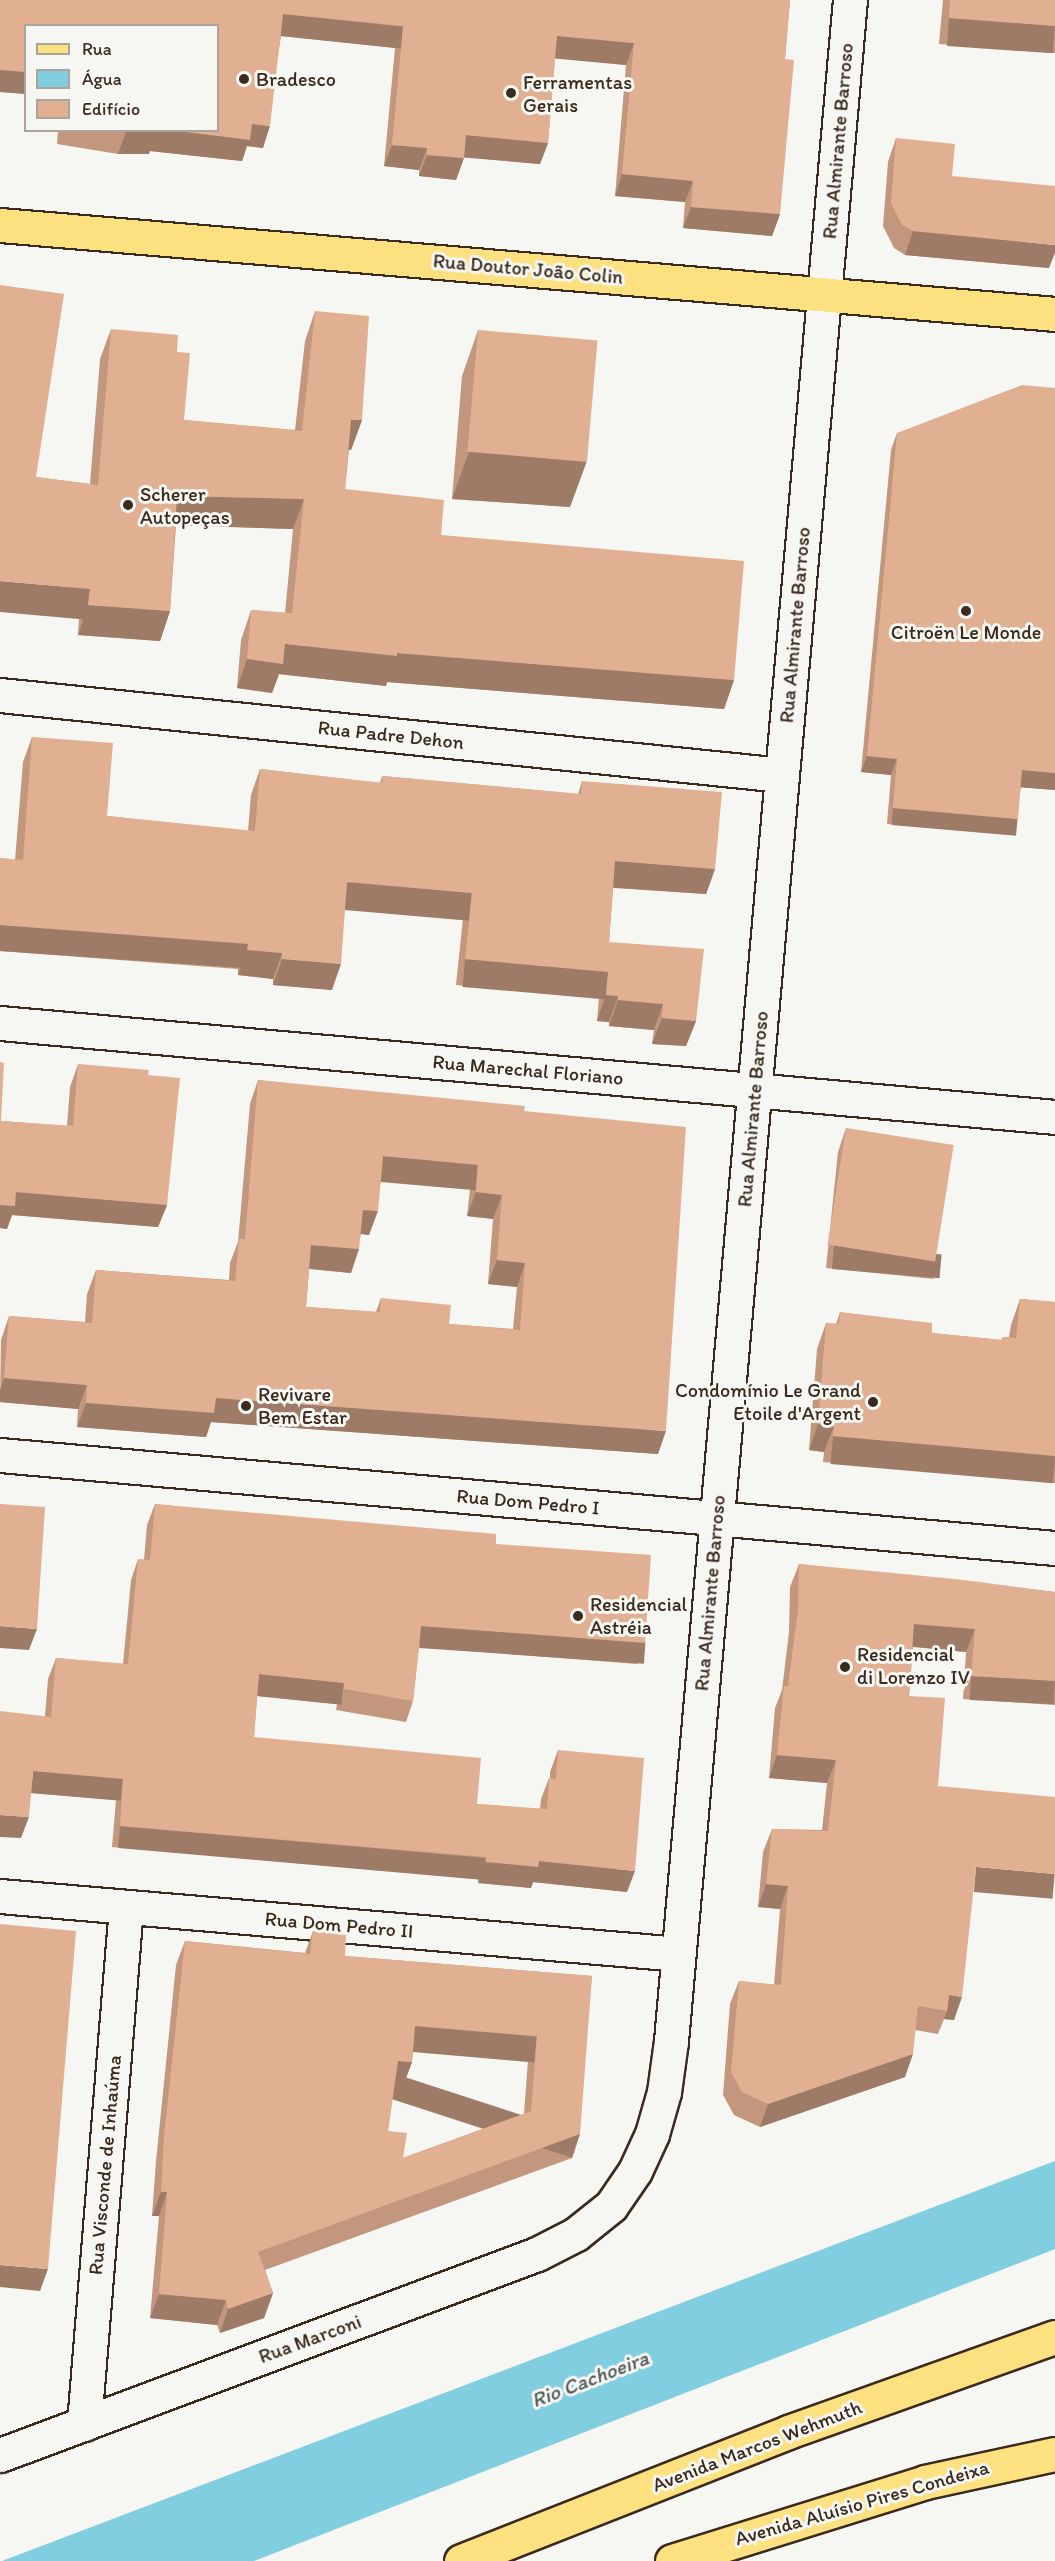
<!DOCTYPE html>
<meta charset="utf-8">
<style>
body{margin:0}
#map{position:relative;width:1055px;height:2561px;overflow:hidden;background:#f6f6f2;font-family:Itim,sans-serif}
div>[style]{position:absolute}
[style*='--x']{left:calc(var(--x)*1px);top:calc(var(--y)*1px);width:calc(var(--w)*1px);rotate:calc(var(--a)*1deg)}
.water>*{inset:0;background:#81cee0}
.roads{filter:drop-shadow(2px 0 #3b2a1e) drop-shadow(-2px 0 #3b2a1e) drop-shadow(0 2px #3b2a1e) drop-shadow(0 -2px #3b2a1e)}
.minor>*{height:33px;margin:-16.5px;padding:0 16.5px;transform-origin:16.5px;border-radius:16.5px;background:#f6f6f2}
.major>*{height:33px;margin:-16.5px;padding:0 16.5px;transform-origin:16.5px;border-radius:16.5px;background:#fde080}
.wall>*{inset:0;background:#c2977e}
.shaded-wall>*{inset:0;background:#9e7b67;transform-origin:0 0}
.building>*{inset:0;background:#e1b093;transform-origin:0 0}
.dots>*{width:16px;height:16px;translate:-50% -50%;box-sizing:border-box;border:3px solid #f6f6f2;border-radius:50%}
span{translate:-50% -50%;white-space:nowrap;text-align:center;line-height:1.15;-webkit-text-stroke:6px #f6f6f2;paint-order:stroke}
.poi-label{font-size:20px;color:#3b2a1e}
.left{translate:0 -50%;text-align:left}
.right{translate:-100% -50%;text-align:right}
.street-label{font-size:20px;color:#3b2a1e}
.water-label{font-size:21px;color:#505b58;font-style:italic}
.legend{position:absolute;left:24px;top:24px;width:195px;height:108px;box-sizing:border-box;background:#f6f6f2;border:2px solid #aba49d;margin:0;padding:8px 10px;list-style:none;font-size:18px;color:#3b2a1e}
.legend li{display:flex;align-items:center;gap:12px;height:30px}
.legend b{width:30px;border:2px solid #aba49d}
</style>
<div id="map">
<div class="water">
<div style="clip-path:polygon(1055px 2161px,1055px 2249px,254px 2561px,2px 2561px)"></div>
</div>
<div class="roads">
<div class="minor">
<div style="--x:0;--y:695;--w:786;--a:5.84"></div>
<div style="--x:0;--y:1023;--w:1059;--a:5.09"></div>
<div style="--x:0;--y:1455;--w:1059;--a:5.04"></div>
<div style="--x:0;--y:1896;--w:681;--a:4.88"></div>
<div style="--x:84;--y:2424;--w:519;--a:-85.36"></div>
<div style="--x:0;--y:2455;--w:573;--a:-20.52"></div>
<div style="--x:537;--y:2254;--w:44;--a:-27.1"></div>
<div style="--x:576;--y:2234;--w:45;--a:-38.7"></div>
<div style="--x:611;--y:2206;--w:42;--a:-55.6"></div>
<div style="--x:635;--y:2171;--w:41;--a:-65.3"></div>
<div style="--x:652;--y:2134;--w:44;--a:-74.1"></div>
<div style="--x:664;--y:2092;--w:51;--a:-82.2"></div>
<div style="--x:671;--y:2041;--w:2049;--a:-84.99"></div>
</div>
<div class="major">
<div style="--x:0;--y:225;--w:1059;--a:4.82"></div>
<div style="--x:461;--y:2561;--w:352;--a:-21.5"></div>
<div style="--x:788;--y:2432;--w:283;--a:-19.6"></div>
<div style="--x:672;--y:2561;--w:265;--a:-17.3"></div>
<div style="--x:925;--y:2482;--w:133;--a:-12.2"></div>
</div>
</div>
<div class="wall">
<div style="clip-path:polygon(0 0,790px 0,785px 59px,780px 214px,772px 236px,683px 228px,685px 202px,615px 196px,626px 65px,555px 58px,548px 143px,540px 164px,464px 157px,456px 180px,419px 176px,419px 170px,384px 166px,395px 48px,281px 36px,263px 148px,247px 146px,242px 161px,150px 151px,149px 154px,118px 154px,57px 144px,58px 130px,218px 130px,26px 26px,26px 94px,0 92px)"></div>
<div style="clip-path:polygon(943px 0,1055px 0,1055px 53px,939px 44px)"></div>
<div style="clip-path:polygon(896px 138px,952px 176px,1049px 268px,905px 255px,894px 248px,883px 226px,888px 162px)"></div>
<div style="clip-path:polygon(315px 311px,362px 420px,351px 450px,349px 450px,345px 489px,734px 680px,724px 709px,387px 682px,386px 686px,279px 674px,272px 693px,237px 688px,241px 640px,251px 610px,285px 613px,293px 529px,176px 525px,170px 611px,160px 641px,78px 635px,79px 619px,36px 477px,90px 484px,100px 359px,111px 329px,177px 352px,184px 420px,295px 430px,305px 341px)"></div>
<div style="clip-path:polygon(478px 330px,570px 507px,452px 499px,462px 376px)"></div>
<div style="clip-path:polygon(1055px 388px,1055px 790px,1021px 787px,1012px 835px,887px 824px,891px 775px,861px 772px,891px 450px,897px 433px)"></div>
<div style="clip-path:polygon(32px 737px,107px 816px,248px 831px,251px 795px,260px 769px,380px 783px,382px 776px,578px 794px,582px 781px,715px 869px,706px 894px,613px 888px,609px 942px,696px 1021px,686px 1046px,652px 1044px,654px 1030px,609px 1026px,609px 1022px,597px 1021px,599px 998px,456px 985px,463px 918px,345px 908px,332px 990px,273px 985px,273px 979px,238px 975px,238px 969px,0 951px,0 858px,15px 860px,23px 762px)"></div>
<div style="clip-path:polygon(0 1062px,1px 1121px,67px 1126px,70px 1087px,78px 1064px,148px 1075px,167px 1205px,158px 1227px,12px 1215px,7px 1229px,0 1228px)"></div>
<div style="clip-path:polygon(evenodd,258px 1080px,524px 1111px,658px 1454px,211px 1422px,206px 1437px,77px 1427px,78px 1409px,0 1402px,1px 1340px,9px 1316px,85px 1322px,87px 1294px,96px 1270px,229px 1280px,230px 1263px,238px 1242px,250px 1104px,258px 1080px,381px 1181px,470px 1189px,467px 1216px,493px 1219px,488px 1284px,517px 1287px,513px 1329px,449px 1324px,381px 1298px,376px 1312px,306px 1307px,309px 1269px,351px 1273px,361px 1234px,369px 1235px,381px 1181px)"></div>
<div style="clip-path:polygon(846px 1128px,934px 1279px,826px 1268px,838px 1152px)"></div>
<div style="clip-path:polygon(1020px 1299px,1055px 1302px,1055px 1483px,823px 1462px,824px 1452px,809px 1450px,817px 1349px,826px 1323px,836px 1324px,840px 1312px,932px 1333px,1001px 1340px,1003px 1337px,1009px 1337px,1011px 1325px)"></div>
<div style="clip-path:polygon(155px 1504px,496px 1544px,645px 1643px,637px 1664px,419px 1647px,413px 1701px,406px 1722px,336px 1710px,337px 1704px,257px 1696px,254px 1737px,477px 1804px,540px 1809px,541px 1799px,549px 1778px,550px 1778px,550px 1772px,558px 1750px,627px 1892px,533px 1882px,531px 1888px,478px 1883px,478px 1879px,112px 1847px,116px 1800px,31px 1793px,21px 1838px,45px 1716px,48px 1679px,56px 1658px,123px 1664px,131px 1580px,138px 1559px,144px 1560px,147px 1525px)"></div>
<div style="clip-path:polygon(799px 1564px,1055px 1592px,1055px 1705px,963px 1699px,966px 1652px,913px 1647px,909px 1696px,938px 1786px,973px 1890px,954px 2020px,944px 2019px,938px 2034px,915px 2030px,905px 2077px,760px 2127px,734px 2115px,723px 2095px,730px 2004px,739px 1981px,774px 1985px,780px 1909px,758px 1907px,763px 1852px,772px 1829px,822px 1830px,827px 1783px,769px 1778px,775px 1708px,782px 1690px,789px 1632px,790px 1587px)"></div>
<div style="clip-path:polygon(evenodd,313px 1931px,345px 1956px,592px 1976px,572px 2158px,265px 2270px,273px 2293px,264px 2318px,220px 2333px,217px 2325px,150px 2318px,159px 2216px,152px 2216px,156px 2161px,176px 1965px,185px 1941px,305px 1953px,313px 1931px,413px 2050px,528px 2060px,524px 2114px,403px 2158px,388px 2131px,394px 2086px,403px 2086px,412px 2062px,413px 2050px)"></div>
</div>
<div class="shaded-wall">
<div style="left:283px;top:14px;width:121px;height:22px;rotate:6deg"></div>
<div style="left:949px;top:18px;width:106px;height:28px;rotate:4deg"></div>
<div style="clip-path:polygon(557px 36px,634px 43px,626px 65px,549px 58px)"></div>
<div style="left:0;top:70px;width:26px;height:22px;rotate:4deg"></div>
<div style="clip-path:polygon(252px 124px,270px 126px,263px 148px,247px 146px,242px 161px,150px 151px,149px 154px,118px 154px,126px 132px,170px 130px)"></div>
<div style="clip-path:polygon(466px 135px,548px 143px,540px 164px,458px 157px)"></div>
<div style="clip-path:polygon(392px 145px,427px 148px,419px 170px,384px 166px)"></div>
<div style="clip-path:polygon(427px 155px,464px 158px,456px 180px,419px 176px)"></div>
<div style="clip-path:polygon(622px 174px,693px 181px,685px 202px,615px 196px)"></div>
<div style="clip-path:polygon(691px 207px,780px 214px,772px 236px,683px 228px)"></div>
<div style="clip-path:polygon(913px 231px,1055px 245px,1055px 253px,1049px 268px,905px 255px)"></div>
<div style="clip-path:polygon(351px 420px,362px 420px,351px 450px,340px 449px)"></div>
<div style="clip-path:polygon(469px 452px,587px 461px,570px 507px,452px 499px)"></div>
<div style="clip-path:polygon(177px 496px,304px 499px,293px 529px,167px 525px)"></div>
<div style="left:0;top:581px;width:90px;height:31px;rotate:5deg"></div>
<div style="clip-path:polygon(88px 605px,170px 611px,160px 641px,78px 635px)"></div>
<div style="clip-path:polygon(285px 644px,397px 653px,734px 680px,724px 709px,387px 682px,386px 686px,279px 674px,272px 693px,237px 688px,247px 659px)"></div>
<div style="clip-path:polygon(867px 756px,897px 759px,891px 775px,861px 772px)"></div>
<div style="clip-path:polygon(1022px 770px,1055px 773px,1055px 790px,1016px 787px)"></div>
<div style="left:893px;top:808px;width:125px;height:17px;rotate:5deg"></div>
<div style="clip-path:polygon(615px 861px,715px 869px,706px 894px,606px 887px)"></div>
<div style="left:347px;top:882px;width:125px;height:28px;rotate:5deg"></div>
<div style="left:0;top:925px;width:249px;height:26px;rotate:4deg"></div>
<div style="clip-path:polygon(247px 950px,282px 953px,273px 979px,238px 975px)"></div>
<div style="clip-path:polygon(282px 959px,341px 964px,332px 990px,273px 985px)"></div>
<div style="left:465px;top:959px;width:144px;height:28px;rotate:5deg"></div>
<div style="clip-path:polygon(606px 995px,618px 996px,609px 1022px,597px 1021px)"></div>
<div style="clip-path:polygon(618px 1000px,663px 1004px,654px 1030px,609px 1026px)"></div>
<div style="clip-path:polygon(662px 1018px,696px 1021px,686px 1046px,652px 1044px)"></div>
<div style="left:383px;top:1156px;width:95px;height:26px;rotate:5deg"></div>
<div style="clip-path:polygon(16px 1192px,167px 1205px,158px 1227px,12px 1215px,7px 1229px,0 1228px,0 1205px)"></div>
<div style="clip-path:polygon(476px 1192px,502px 1195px,493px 1219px,467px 1216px)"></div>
<div style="clip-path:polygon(363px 1210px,378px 1211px,369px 1235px,354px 1233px)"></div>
<div style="clip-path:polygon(311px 1245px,359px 1249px,351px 1273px,302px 1268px)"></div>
<div style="left:834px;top:1245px;width:108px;height:24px;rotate:5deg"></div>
<div style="clip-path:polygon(497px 1260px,525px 1263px,517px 1287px,488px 1284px)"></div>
<div style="clip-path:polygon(4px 1378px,87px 1385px,78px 1409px,0 1402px,0 1390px)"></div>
<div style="clip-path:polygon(216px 1398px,666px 1431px,658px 1454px,211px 1422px,206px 1437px,77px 1427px,86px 1403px)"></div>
<div style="clip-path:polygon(818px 1424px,834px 1426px,824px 1452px,809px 1450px)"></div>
<div style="left:833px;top:1436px;width:223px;height:28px;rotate:5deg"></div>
<div style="clip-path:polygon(914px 1624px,975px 1629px,966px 1652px,906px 1646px)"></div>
<div style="clip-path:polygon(0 1626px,37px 1629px,29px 1650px,0 1648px)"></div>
<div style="left:421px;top:1626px;width:225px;height:22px;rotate:4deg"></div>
<div style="left:259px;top:1674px;width:85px;height:22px;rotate:6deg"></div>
<div style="left:971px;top:1676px;width:84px;height:24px;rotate:3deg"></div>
<div style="clip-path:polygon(777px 1755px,836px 1760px,827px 1783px,769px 1778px)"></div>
<div style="left:33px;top:1771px;width:90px;height:22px;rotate:5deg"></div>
<div style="clip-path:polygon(0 1815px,29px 1817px,21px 1838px,0 1837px)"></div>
<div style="left:120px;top:1826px;width:367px;height:22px;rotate:5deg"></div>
<div style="clip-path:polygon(539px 1861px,635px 1871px,627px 1892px,533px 1882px,531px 1888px,478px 1883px,486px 1862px)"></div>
<div style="left:976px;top:1867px;width:79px;height:25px;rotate:5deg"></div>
<div style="clip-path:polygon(766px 1884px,788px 1886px,780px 1909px,758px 1907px)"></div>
<div style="clip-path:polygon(949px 1995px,962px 1997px,954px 2020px,944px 2019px,947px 2011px)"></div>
<div style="left:415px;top:2026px;width:122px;height:26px;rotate:5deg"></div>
<div style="clip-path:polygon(913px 2054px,905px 2077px,760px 2127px,768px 2104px)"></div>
<div style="clip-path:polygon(398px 2061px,412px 2062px,403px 2086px,389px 2086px)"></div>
<div style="left:580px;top:2134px;width:25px;height:343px;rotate:108deg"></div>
<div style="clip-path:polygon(161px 2192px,167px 2192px,159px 2216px,152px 2216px)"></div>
<div style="clip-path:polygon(0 2265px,48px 2269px,40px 2291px,0 2287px)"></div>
<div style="clip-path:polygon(273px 2293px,264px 2318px,220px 2333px,228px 2309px)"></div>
<div style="clip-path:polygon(159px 2294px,226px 2300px,217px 2325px,150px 2318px)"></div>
</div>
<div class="building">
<div style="clip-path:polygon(0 0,790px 0,785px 59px,794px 60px,780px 214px,691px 207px,693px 181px,622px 174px,634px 43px,557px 36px,548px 143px,466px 135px,464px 158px,427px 155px,427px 148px,392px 145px,403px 26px,283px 14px,270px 126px,252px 124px,250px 140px,170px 130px,218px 130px,218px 26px,26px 26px,26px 72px,0 70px)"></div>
<div style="clip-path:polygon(950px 0,1055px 0,1055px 26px,949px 18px)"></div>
<div style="clip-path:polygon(117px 130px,157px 130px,157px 132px,126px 132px)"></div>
<div style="clip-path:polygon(896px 138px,955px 144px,952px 176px,1055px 186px,1055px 245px,913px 231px,902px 225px,891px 203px)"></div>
<div style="clip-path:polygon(0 285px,64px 294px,36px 477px,98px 485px,111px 329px,178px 335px,177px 352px,190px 353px,184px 420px,302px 431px,315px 311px,369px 316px,362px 420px,351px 420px,345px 489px,444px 500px,441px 535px,744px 561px,734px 680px,397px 653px,397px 656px,285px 644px,283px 664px,247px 659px,251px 610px,292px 613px,304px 499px,177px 496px,170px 611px,88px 605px,90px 589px,0 581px)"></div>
<div style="left:478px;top:330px;width:120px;height:122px;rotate:5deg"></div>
<div style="clip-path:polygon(1022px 385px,1055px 388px,1055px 773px,1022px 770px,1018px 819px,893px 808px,897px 759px,867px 756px,897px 433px)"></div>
<div style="clip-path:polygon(32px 737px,113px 743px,107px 816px,255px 831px,260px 769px,382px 783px,382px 776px,581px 794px,582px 781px,722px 792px,715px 869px,615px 861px,609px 942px,704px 949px,696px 1021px,662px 1018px,663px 1004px,618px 1000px,618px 996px,606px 995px,608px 972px,465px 959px,472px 893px,347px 882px,341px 964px,282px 959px,282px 953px,247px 950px,248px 944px,0 925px,0 858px,23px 860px)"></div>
<div style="clip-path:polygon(0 1062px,4px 1063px,1px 1121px,73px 1126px,78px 1064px,149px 1070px,148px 1075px,180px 1078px,167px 1205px,16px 1192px,15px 1206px,0 1205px)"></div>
<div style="clip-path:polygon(evenodd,258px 1080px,525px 1106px,524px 1111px,686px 1127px,666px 1431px,216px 1398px,214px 1413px,86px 1403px,87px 1385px,4px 1378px,9px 1316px,92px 1323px,96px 1270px,235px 1281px,239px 1239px,245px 1239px,258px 1080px,383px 1156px,478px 1165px,476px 1192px,502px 1195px,497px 1260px,525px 1263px,520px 1330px,449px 1324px,451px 1305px,381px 1298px,380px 1312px,306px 1307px,311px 1245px,359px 1249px,363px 1210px,378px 1211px,383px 1156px)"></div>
<div style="left:846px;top:1128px;width:109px;height:118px;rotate:9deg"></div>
<div style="clip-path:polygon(1020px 1299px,1055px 1302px,1055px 1456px,833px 1436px,834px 1426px,818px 1424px,826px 1323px,839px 1324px,840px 1312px,932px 1323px,932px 1333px,1002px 1340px,1003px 1337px,1016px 1338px)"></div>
<div style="clip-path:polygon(0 1504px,45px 1507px,37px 1629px,0 1626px)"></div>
<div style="clip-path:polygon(155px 1504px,496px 1534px,496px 1544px,651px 1555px,645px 1643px,421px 1626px,413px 1701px,344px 1689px,344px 1683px,259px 1674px,254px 1737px,481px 1758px,477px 1804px,547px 1809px,549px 1778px,556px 1779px,558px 1750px,644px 1758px,635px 1871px,539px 1861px,538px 1867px,486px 1862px,486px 1857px,120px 1826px,123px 1779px,33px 1771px,29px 1817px,0 1815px,0 1711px,51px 1717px,56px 1658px,128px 1664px,138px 1559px,150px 1560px)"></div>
<div style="clip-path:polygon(799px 1564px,955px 1579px,1055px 1592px,1055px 1681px,971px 1676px,975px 1629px,914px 1624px,909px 1696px,945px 1698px,938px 1786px,1055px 1797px,1055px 1874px,976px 1867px,962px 1997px,949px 1995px,947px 2011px,918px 2006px,913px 2054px,768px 2104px,742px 2092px,731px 2072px,739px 1981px,781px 1985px,788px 1886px,766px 1884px,772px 1829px,828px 1831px,836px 1760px,777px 1755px,784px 1686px,788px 1686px,798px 1609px)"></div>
<div style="clip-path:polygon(0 1924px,76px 1931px,48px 2269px,0 2265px)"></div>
<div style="clip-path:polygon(evenodd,313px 1931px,346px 1935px,345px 1956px,592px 1976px,580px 2134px,258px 2252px,273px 2293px,228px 2309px,226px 2300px,159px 2294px,167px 2192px,161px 2192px,164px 2136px,185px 1941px,310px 1954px,313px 1931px,415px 2026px,537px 2036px,531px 2111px,403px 2158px,407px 2133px,388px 2131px,398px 2061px,412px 2062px,415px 2026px)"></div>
</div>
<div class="dots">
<div style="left:244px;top:79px;background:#3b2a1e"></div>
<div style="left:511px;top:93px;background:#3b2a1e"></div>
<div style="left:128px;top:505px;background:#3b2a1e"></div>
<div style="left:966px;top:611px;background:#3b2a1e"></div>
<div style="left:873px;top:1402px;background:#3b2a1e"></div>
<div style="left:246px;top:1406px;background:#3b2a1e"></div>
<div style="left:578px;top:1616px;background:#3b2a1e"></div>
<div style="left:845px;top:1667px;background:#3b2a1e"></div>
</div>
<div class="poi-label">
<span class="left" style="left:256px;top:79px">Bradesco</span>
<span class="left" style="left:523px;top:94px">Ferramentas<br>Gerais</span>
<span class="left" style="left:140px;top:506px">Scherer<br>Autopeças</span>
<span style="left:966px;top:632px">Citroën Le Monde</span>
<span class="right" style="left:861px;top:1402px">Condomínio Le Grand<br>Etoile d'Argent</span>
<span class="left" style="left:258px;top:1406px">Revivare<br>Bem Estar</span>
<span class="left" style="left:590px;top:1616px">Residencial<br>Astréia</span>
<span class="left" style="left:857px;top:1666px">Residencial<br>di Lorenzo IV</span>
</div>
<div class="street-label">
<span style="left:838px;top:141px;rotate:-85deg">Rua Almirante Barroso</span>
<span style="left:528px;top:269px;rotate:5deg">Rua Doutor João Colin</span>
<span style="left:795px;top:625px;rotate:-85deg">Rua Almirante Barroso</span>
<span style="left:391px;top:735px;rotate:6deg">Rua Padre Dehon</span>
<span style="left:528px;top:1070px;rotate:5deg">Rua Marechal Floriano</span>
<span style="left:753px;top:1109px;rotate:-85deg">Rua Almirante Barroso</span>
<span style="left:528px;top:1502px;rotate:5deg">Rua Dom Pedro I</span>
<span style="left:710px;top:1593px;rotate:-85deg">Rua Almirante Barroso</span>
<span style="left:339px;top:1925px;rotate:5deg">Rua Dom Pedro II</span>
<span style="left:105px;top:2165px;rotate:-85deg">Rua Visconde de Inhaúma</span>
<span style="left:310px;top:2339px;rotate:-20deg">Rua Marconi</span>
<span style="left:757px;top:2446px;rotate:-21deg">Avenida Marcos Wehmuth</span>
<span style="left:862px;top:2503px;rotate:-16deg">Avenida Aluísio Pires Condeixa</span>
</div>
<div class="water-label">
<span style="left:590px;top:2379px;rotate:-21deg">Rio Cachoeira</span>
</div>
<ul class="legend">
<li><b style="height:8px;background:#fde080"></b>Rua</li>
<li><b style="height:16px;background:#81cee0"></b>Água</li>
<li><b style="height:16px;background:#e1b093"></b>Edifício</li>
</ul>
</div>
